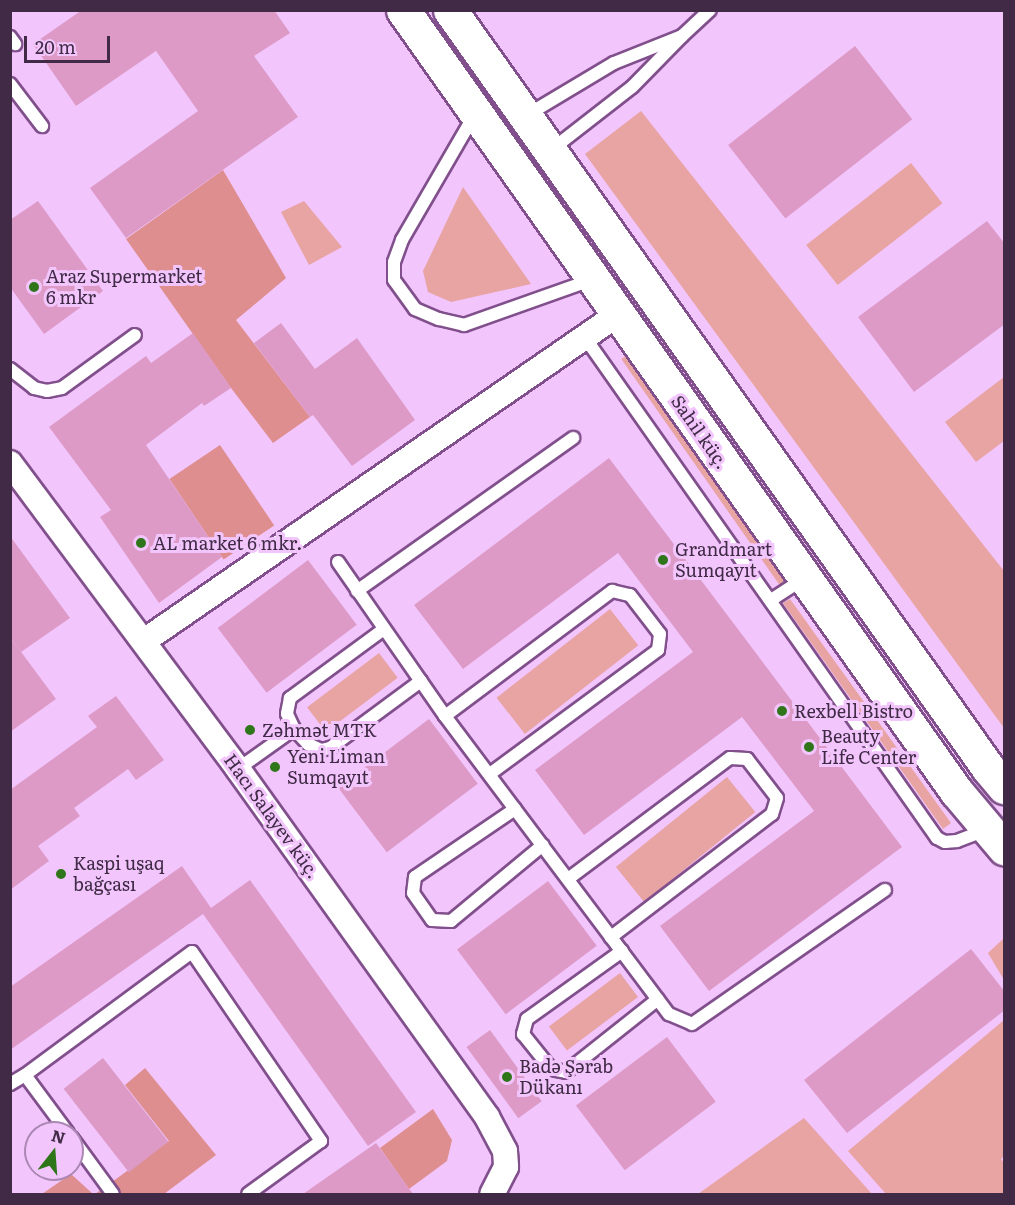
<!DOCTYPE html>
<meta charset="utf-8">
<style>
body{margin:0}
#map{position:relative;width:1015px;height:1205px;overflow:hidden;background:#f2c6fd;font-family:Literata,serif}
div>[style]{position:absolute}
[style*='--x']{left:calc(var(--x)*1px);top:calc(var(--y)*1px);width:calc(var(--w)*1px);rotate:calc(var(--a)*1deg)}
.green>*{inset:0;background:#e8a3a3;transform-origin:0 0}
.forest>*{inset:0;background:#de8e8e;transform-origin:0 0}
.building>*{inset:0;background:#dd9ac7;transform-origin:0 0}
.roads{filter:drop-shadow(2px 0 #81508c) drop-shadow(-2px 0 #81508c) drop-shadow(0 2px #81508c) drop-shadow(0 -2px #81508c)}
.service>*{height:12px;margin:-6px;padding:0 6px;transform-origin:6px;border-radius:6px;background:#fff}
.minor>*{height:24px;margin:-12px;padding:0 12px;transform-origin:12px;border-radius:12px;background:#fff}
.primary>*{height:33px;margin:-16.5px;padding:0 16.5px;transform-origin:16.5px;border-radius:16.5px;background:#fff}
.dots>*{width:16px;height:16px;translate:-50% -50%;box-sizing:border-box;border:3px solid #f2c6fd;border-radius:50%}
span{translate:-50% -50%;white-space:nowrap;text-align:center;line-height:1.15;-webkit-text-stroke:6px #f2c6fd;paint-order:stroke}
.poi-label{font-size:18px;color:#402a45}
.left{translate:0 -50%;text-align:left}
.street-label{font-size:18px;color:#402a45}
.frame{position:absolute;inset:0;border:12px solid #402a45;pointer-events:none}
.north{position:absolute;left:24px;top:1121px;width:60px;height:60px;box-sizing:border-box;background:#f2c6fd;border:2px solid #ab88b3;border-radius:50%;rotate:17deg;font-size:16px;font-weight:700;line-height:24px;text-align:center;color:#402a45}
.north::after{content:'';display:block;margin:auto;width:21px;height:27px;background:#2e7619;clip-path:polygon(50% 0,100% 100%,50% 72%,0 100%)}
.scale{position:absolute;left:24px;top:36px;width:86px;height:27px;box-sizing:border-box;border:3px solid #402a45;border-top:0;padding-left:8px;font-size:18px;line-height:21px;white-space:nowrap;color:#402a45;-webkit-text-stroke:4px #f2c6fd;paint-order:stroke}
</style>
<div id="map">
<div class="green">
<div style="clip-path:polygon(641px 111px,1004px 571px,1004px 728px,585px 154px)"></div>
<div style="left:911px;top:163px;width:51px;height:133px;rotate:52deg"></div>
<div style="clip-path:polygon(463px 187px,531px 284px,451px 302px,428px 292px,423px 271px)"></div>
<div style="clip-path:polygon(304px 201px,342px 247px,309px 265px,281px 212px)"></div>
<div style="left:627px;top:355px;width:279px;height:7px;rotate:55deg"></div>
<div style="clip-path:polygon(1004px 377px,1004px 441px,976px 462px,945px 422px)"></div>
<div style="clip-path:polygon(790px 599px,951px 823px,943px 829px,783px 603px)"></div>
<div style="left:610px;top:609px;width:46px;height:144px;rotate:52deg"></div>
<div style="left:379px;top:653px;width:31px;height:90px;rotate:53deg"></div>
<div style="left:727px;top:777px;width:45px;height:143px;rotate:51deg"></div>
<div style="clip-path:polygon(1004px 938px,1004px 980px,988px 953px)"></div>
<div style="left:620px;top:973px;width:30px;height:89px;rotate:53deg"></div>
<div style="clip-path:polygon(1004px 1020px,1004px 1156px,1001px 1159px,1004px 1163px,1004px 1194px,886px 1194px,848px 1151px)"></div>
<div style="clip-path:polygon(804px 1118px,872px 1194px,698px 1194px)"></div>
</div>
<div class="forest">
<div style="clip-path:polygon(223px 170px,286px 278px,236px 320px,310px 417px,273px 443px,231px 388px,126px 239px)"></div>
<div style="left:220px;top:445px;width:97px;height:61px;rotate:56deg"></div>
<div style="clip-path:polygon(145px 1068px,216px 1155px,164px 1194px,95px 1194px,169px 1141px,125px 1085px)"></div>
<div style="clip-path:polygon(433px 1109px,452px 1140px,447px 1161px,409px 1189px,380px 1148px)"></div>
<div style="clip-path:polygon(71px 1174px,93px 1194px,42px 1194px)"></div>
</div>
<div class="building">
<div style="clip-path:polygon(82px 10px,274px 10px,290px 33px,254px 56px,298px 117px,126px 238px,90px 188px,198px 111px,156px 51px,76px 106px,33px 44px)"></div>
<div style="left:855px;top:46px;width:93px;height:161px;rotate:52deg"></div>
<div style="clip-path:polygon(38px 201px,103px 291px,44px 334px,10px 287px,10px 220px)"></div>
<div style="clip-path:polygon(987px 221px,1005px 244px,1005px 324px,914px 392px,858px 317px)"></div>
<div style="clip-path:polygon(281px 323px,315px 369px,357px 338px,415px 420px,352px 466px,313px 415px,310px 417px,254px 343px)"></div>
<div style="clip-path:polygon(193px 333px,231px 388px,204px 406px,202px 403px,146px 445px,222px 557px,159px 603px,100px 517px,111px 510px,49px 427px,146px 356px,151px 363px)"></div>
<div style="clip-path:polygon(609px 458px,902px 847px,709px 991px,660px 926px,814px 811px,742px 717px,584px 835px,535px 770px,693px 652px,618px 553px,463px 669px,414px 605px)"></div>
<div style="clip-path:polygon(10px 536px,70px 618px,21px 652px,10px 637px)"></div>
<div style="left:308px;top:560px;width:81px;height:113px;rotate:53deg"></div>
<div style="clip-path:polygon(10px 637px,56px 699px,10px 732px)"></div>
<div style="clip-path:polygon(116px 696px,164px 760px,136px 780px,128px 769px,74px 808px,80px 816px,38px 846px,49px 861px,10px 890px,10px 790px,97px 727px,88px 716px)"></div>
<div style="left:429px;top:719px;width:81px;height:114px;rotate:53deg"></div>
<div style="clip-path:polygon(182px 866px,211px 908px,250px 880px,416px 1112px,368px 1146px,203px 914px,10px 1050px,10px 987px)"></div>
<div style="left:548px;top:881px;width:81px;height:114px;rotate:53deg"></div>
<div style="clip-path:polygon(971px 949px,1005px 992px,1005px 1010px,847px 1133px,804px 1080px)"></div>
<div style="left:490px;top:1030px;width:88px;height:29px;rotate:54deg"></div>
<div style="left:667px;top:1037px;width:81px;height:114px;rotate:53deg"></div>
<div style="left:103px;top:1058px;width:106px;height:50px;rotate:52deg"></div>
<div style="clip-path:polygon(376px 1143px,413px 1194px,303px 1194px)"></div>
</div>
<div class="roads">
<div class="service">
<div style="--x:682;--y:36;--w:38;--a:-43"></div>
<div style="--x:10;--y:37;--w:9;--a:54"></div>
<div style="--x:10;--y:84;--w:53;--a:52.7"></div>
<div style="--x:475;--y:114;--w:146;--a:120.1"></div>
<div style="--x:402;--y:240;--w:23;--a:110"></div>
<div style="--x:394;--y:262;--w:18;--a:90"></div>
<div style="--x:394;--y:280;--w:36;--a:54"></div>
<div style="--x:415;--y:309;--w:26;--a:23"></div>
<div style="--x:439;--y:319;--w:26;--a:13"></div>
<div style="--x:464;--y:325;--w:135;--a:-19.5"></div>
<div style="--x:527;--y:115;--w:101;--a:-30.9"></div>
<div style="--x:614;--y:63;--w:73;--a:-21.7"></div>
<div style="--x:682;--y:36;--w:71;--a:134.4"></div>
<div style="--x:632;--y:87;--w:103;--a:142.1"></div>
<div style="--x:586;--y:339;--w:610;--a:54.88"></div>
<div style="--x:937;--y:838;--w:9;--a:27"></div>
<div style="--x:945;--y:842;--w:12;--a:-5"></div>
<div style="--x:957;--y:841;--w:30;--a:-21"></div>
<div style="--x:10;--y:369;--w:31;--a:38"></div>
<div style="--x:34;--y:388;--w:13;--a:13"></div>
<div style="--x:47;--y:391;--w:15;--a:-11"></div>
<div style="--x:62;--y:388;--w:90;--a:-36"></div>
<div style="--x:338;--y:562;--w:188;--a:55.2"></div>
<div style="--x:445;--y:716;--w:373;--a:53.1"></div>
<div style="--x:669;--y:1014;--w:25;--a:23"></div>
<div style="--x:692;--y:1024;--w:235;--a:-34.8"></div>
<div style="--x:357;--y:591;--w:265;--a:-35.3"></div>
<div style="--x:771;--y:600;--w:38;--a:-33"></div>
<div style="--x:384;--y:629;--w:117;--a:143.7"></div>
<div style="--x:290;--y:698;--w:16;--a:101"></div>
<div style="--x:287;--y:714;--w:17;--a:65"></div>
<div style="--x:294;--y:729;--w:21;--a:47"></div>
<div style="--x:308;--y:744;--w:14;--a:25"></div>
<div style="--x:321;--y:750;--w:9;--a:-13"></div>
<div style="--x:330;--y:748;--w:113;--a:-36.4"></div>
<div style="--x:445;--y:716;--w:209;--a:-36.8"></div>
<div style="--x:612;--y:591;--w:18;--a:13"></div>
<div style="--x:630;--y:595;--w:49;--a:52.4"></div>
<div style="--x:660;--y:634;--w:16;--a:97"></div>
<div style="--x:658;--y:650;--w:209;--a:143.6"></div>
<div style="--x:238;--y:769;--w:69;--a:-35.5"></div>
<div style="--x:515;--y:809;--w:121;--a:145.8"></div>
<div style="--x:415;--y:877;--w:16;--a:97"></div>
<div style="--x:413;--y:893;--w:33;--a:55"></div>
<div style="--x:432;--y:920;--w:19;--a:3"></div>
<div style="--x:451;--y:921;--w:119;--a:-39.6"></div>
<div style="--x:568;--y:879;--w:202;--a:-36.8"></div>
<div style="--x:730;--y:758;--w:17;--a:3"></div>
<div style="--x:747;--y:759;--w:49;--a:52.4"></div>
<div style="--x:777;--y:798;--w:17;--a:107"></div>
<div style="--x:772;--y:814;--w:203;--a:142.6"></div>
<div style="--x:622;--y:951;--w:117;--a:144.4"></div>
<div style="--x:527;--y:1019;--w:16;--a:105"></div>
<div style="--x:523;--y:1034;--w:45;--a:51.3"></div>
<div style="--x:551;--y:1069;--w:15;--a:11"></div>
<div style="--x:566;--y:1072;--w:117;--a:-38.4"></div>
<div style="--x:10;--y:1084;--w:17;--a:-31"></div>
<div style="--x:68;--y:1133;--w:72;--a:-126.6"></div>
<div style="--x:25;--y:1075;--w:207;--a:-36.4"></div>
<div style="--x:192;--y:952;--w:229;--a:55.7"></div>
<div style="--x:321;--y:1141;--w:90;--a:144"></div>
<div style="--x:72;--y:1138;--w:69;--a:53.8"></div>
</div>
<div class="minor">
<div style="--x:10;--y:463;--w:382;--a:53.3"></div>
<div style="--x:238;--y:769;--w:428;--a:54.4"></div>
<div style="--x:487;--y:1117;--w:38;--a:62"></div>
<div style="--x:505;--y:1151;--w:16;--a:86"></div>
<div style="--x:506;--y:1167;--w:30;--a:117"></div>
<div style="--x:144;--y:641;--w:574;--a:-34.58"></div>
</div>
<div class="primary">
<div style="--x:403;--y:10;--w:957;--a:54.7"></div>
<div style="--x:956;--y:791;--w:75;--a:49.9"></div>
<div style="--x:450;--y:10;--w:930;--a:54.63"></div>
<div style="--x:988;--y:768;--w:25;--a:50"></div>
</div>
</div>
<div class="dots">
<div style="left:34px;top:287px;background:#2e7619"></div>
<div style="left:141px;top:543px;background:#2e7619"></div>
<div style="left:663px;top:560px;background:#2e7619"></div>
<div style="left:782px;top:711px;background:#2e7619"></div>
<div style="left:250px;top:730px;background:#2e7619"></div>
<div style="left:809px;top:747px;background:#2e7619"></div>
<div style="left:275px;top:767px;background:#2e7619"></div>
<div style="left:61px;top:874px;background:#2e7619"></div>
<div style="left:507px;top:1077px;background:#2e7619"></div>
</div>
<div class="poi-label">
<span class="left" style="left:46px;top:287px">Araz Supermarket<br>6 mkr</span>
<span class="left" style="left:153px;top:543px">AL market 6 mkr.</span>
<span class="left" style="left:675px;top:560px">Grandmart<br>Sumqayıt</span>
<span class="left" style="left:794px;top:711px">Rexbell Bistro</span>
<span class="left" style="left:262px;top:730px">Zəhmət MTK</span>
<span class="left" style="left:821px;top:747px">Beauty<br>Life Center</span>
<span class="left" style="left:287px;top:767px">Yeni Liman<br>Sumqayıt</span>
<span class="left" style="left:73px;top:874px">Kaspi uşaq<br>bağçası</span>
<span class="left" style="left:519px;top:1077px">Badә Şәrab<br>Dükanı</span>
</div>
<div class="street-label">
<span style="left:700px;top:432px;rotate:55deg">Sahil küç.</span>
<span style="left:272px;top:816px;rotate:54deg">Hacı Salayev küç.</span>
</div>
<div class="frame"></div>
<div class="north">N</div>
<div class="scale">20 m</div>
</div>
